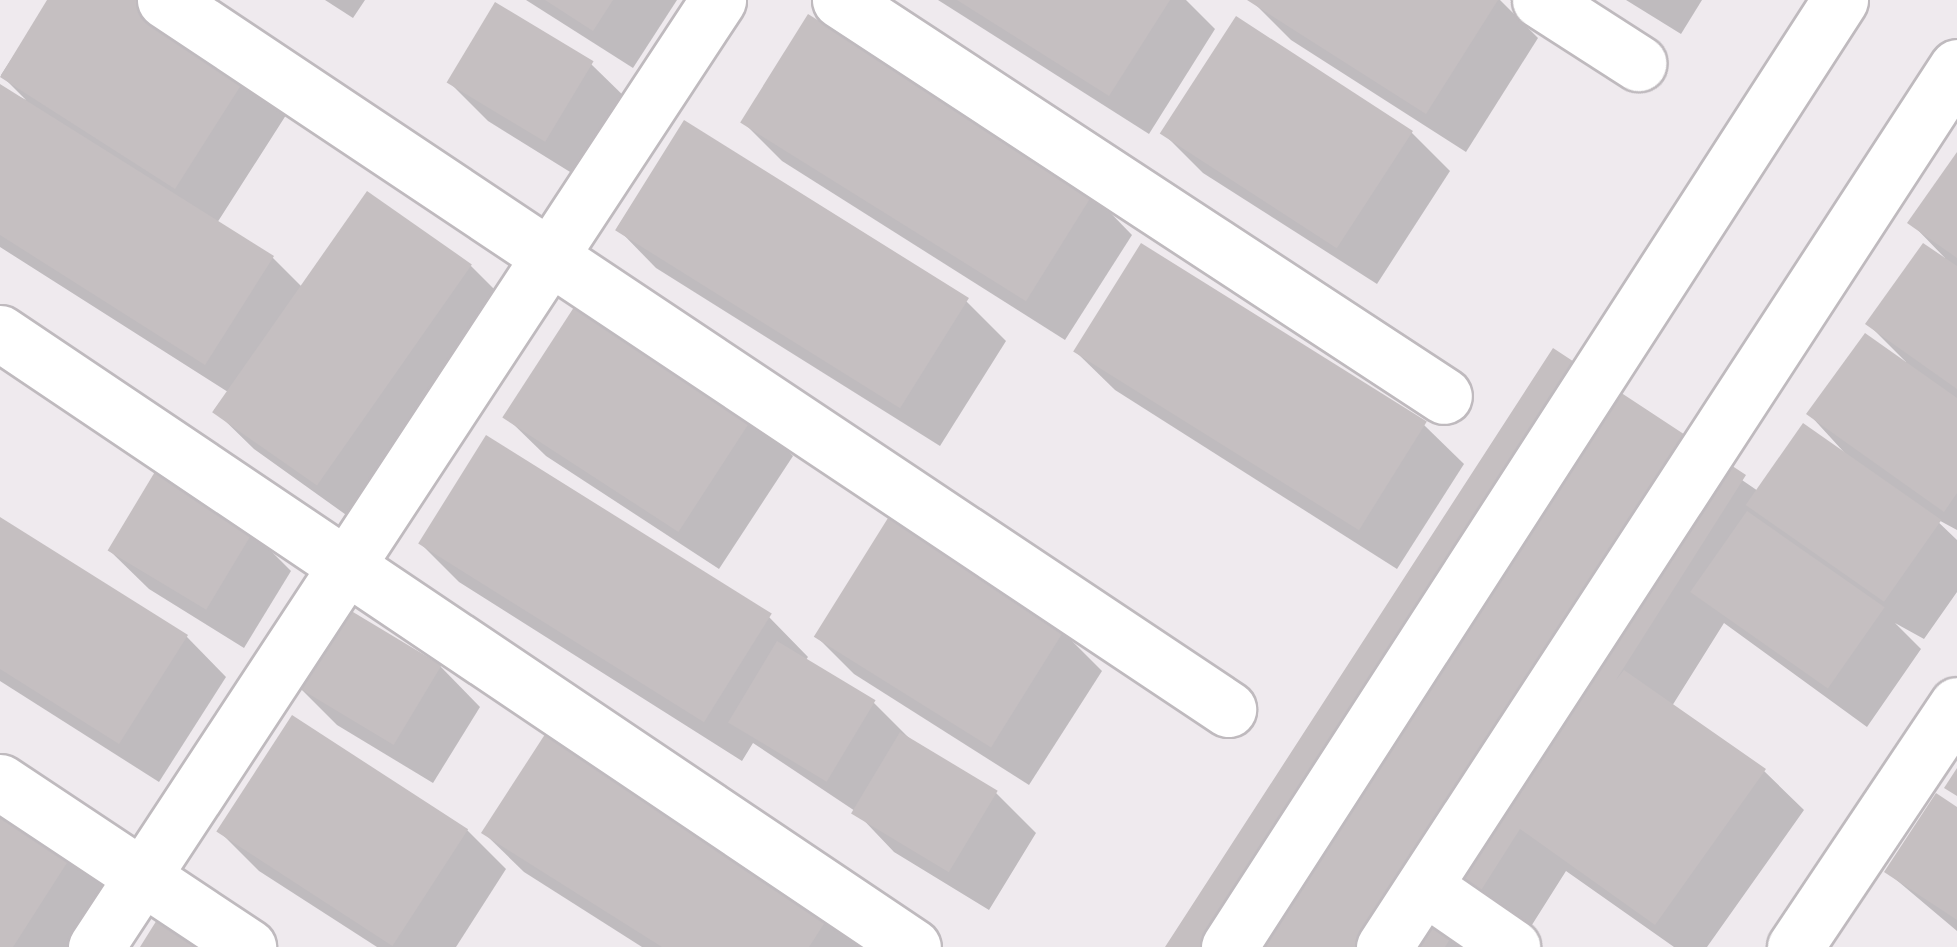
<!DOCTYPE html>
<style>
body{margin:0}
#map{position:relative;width:1957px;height:947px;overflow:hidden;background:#efeaee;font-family:Georgia,serif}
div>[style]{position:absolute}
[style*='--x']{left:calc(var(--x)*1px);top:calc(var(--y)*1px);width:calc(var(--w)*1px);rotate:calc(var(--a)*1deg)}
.shadow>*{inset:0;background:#0003}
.building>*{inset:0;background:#c5bfc1;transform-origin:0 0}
.roads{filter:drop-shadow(2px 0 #bfbabe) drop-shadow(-2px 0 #bfbabe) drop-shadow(0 2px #bfbabe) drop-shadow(0 -2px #bfbabe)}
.minor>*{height:55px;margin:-27.5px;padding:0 27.5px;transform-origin:27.5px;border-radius:27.5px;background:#fff}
.tertiary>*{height:55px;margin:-27.5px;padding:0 27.5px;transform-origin:27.5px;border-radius:27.5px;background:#fff}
span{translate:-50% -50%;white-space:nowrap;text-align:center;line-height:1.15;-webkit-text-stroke:8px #efeaee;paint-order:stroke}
</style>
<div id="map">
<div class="shadow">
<div style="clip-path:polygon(50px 0,134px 0,288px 112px,217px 223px,273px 258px,302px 287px,368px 194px,471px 266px,510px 305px,356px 522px,254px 449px,214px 410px,228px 392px,0 247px,0 87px,26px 100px,1px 75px)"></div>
<div style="clip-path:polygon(325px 0,365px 0,353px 18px)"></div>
<div style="clip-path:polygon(526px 0,677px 0,633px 68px)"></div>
<div style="clip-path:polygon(938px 0,1186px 0,1215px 29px,1149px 134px)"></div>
<div style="clip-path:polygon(1500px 0,1538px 38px,1466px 152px,1291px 40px,1252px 1px)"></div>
<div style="clip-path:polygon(1626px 0,1702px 0,1681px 34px)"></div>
<div style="clip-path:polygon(591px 64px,631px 103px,583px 180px,488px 121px,449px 82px)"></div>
<div style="clip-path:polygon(743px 122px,1093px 195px,1132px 235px,1065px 340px,782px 161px)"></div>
<div style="clip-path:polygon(684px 123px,967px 302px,1006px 341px,940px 446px,656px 268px,617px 228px)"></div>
<div style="clip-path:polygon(1411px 132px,1450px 171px,1377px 284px,1203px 173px,1164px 134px)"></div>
<div style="clip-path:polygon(1957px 157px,1957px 530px,1933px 517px,1957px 540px,1957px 592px,1924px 639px,1895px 623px,1921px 649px,1867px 727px,1724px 623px,1672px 706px,1764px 771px,1804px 810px,1707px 947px,1674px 947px,1566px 871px,1518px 947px,1168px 947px,1554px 351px,1758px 491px,1853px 462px,1809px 414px,1906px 362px,1868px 324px,1945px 258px,1911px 223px)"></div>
<div style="clip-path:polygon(1075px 351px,1424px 425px,1464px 464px,1397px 569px,1115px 390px)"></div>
<div style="clip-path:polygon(754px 416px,793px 456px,719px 569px,546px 456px,506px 417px)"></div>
<div style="clip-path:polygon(0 520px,187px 637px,226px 677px,159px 782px,0 681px)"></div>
<div style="clip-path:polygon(252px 532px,291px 571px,244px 648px,149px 589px,109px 550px)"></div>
<div style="clip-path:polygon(420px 543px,769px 617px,808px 657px,805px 661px,874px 703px,914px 743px,996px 793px,1036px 833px,989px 910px,894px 852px,855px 811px,753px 743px,742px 761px,459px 582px)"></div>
<div style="clip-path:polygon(344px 610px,441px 667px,480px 707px,433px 783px,337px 725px,298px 686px)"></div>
<div style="clip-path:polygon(1063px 632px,1102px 671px,1029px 785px,854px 674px,815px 635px)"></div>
<div style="clip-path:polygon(552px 728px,873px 947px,642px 947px,524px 872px,484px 833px)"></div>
<div style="clip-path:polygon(0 798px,116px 886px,77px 947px,0 947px)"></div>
<div style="clip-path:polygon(1957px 810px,1957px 931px,1887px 872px)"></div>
<div style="clip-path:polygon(467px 830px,506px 869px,456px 947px,377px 947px,259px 871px,220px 832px)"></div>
</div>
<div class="building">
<div style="clip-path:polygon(47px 0,139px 0,250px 71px,175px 189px,0 77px)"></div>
<div style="clip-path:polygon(545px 0,613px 0,593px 31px)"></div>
<div style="clip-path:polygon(957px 0,1170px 0,1109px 96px)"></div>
<div style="clip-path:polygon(1247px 0,1498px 0,1426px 114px)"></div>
<div style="left:495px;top:2px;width:115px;height:94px;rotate:31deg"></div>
<div style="left:808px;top:14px;width:337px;height:128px;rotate:32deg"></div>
<div style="left:1236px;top:16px;width:211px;height:140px;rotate:33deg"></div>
<div style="clip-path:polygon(0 84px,274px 256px,205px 365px,0 235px)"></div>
<div style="left:684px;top:120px;width:336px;height:130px;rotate:32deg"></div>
<div style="clip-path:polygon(1957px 152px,1957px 258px,1907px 223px)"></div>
<div style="left:367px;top:191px;width:128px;height:270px;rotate:35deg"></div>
<div style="left:1141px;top:243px;width:337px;height:128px;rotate:32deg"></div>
<div style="clip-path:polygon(1923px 243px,1957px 266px,1957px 389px,1865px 324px)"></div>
<div style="left:578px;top:301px;width:210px;height:139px;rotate:33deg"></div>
<div style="clip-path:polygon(1865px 333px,1957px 398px,1957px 493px,1944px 512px,1806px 414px)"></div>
<div style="clip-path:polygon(1553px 348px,1746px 475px,1616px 680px,1624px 670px,1766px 769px,1655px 925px,1520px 829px,1445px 947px,1165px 947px)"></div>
<div style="left:1803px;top:423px;width:169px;height:100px;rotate:35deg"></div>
<div style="left:486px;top:435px;width:337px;height:128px;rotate:32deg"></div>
<div style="left:156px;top:470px;width:115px;height:94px;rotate:31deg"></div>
<div style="left:1747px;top:511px;width:168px;height:99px;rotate:35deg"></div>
<div style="clip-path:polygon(0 517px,188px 635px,119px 744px,0 669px)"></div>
<div style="left:888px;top:518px;width:209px;height:140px;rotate:32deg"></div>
<div style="left:343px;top:606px;width:115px;height:93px;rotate:31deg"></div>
<div style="left:777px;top:641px;width:115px;height:95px;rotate:31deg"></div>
<div style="left:292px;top:715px;width:210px;height:139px;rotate:33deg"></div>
<div style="clip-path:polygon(551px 725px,836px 905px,809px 947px,662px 947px,481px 833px)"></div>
<div style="left:900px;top:732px;width:114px;height:95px;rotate:31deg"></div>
<div style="clip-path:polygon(1957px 768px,1957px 796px,1944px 788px)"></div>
<div style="clip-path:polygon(1936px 793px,1957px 807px,1957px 920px,1884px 872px)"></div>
<div style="clip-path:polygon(0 795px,79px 844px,13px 947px,0 947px)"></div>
<div style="clip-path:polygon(160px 915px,210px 947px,140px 947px)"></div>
</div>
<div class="roads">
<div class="minor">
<div style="--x:165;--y:0;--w:1278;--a:33.7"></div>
<div style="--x:840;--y:0;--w:722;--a:33.25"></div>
<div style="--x:1540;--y:0;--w:117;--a:32.7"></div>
<div style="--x:0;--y:333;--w:1100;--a:33.92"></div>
<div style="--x:0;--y:782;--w:298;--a:33.6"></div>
<div style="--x:1425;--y:887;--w:106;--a:34.6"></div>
<div style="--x:96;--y:947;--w:1133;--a:-56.7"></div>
<div style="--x:1795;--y:947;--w:291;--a:-56.2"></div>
</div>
<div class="tertiary">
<div style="--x:1229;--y:947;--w:1127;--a:-57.17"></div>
<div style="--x:1384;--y:947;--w:1050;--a:-56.93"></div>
</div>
</div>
</div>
